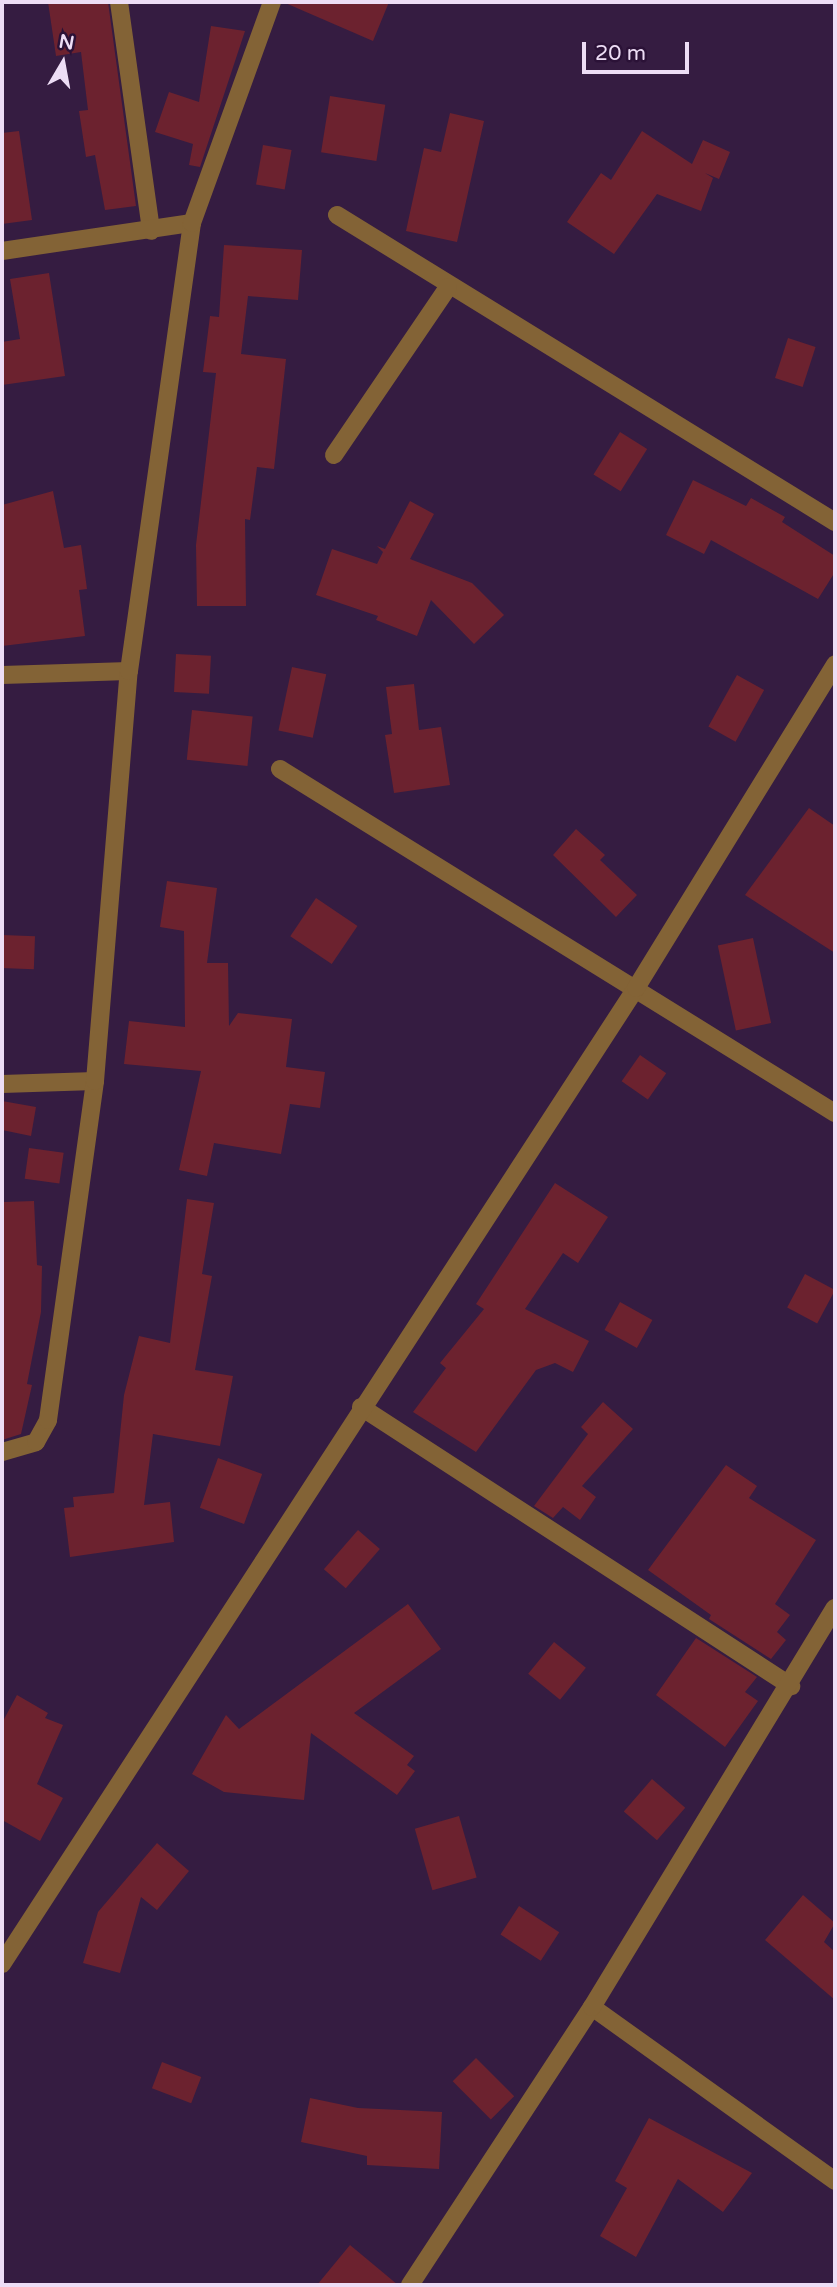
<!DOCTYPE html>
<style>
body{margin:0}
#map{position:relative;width:837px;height:2287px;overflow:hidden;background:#351c41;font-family:"Varela Round",sans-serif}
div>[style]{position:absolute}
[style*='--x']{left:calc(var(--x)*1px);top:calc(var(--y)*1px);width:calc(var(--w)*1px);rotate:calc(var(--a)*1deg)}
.building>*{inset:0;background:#6c222f;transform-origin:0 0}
.minor>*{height:18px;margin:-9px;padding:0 9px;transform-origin:9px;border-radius:9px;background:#836336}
span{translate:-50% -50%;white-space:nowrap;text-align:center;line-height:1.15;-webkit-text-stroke:7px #2b1237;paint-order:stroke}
.frame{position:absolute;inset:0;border:4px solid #edddf5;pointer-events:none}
.north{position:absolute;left:28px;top:28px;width:70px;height:70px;-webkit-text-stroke:5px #2b1237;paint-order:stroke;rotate:10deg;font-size:19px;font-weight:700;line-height:28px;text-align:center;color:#edddf5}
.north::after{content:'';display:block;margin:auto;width:24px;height:32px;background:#edddf5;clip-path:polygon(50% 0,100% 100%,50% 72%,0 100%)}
.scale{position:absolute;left:582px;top:42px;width:107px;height:32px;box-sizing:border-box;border:4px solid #edddf5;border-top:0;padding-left:9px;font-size:21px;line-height:24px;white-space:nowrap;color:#edddf5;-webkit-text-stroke:5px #2b1237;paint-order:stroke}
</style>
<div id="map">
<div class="building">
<div style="clip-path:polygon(48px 2px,108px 2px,136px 206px,105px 210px,95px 155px,86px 157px,79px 111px,88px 110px,81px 52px,56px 56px)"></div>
<div style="clip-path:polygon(283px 2px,389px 2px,373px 41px)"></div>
<div style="clip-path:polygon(211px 26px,245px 31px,200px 167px,189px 165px,193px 144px,155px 132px,169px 92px,199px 102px)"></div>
<div style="left:330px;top:96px;width:56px;height:57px;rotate:9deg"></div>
<div style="clip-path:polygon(450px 113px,484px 121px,457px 242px,406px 231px,424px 148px,441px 152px)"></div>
<div style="clip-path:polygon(19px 131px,32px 220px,2px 224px,2px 133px)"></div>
<div style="clip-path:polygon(642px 131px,692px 164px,703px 140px,730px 152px,719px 179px,705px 173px,713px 178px,701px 211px,657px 194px,614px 254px,567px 222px,601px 173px,611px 180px)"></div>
<div style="left:263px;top:145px;width:29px;height:40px;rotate:10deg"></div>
<div style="clip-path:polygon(224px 245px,302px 250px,298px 300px,248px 296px,241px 354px,286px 359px,274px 469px,257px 467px,250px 520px,245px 519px,246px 606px,197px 606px,196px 545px,216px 373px,203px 372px,210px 316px,219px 317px)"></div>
<div style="clip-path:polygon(49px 273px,65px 376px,2px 385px,2px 342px,20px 339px,10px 279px)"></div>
<div style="left:788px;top:338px;width:29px;height:42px;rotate:18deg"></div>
<div style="left:620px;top:432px;width:32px;height:50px;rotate:32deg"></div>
<div style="clip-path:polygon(693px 480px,746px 506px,751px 498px,785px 517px,782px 522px,835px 556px,835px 572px,818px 599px,711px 540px,704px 554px,666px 535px)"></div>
<div style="clip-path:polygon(53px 491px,64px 548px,81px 545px,87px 589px,79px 590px,85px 636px,2px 646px,2px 505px)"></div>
<div style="clip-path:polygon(410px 501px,434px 514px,410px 559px,472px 583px,504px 615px,474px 644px,431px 600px,417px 636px,376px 620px,378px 616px,316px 595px,332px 549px,377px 564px,383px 552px,377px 546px,385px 549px)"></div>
<div style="left:176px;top:654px;width:35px;height:38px;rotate:3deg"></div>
<div style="left:292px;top:667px;width:35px;height:65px;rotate:12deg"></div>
<div style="left:737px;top:675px;width:31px;height:59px;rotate:29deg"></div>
<div style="clip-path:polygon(414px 684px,419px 730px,441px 727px,450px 785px,394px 793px,385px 735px,392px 734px,386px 687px)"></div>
<div style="left:192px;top:710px;width:61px;height:50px;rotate:6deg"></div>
<div style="clip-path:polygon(809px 808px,835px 826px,835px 953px,745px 895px)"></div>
<div style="clip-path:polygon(576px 829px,605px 855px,600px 860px,637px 895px,616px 917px,553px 855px)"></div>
<div style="clip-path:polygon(167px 881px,217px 888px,207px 963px,228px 963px,229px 1026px,238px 1013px,292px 1019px,286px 1067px,325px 1072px,320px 1108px,290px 1104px,281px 1154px,214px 1143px,207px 1176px,179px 1170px,201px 1071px,124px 1064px,129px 1021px,185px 1027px,184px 931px,160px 927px)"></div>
<div style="left:316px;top:898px;width:50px;height:46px;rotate:34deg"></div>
<div style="left:2px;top:935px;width:33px;height:33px;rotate:2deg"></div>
<div style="left:753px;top:938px;width:87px;height:36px;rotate:78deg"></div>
<div style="left:640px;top:1055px;width:32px;height:32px;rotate:35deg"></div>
<div style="clip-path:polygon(2px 1101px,36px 1107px,31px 1136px,2px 1130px)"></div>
<div style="left:29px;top:1148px;width:35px;height:31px;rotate:8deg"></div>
<div style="clip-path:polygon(555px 1183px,608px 1217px,578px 1263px,563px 1253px,525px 1309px,589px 1341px,573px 1372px,555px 1363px,536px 1370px,476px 1452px,413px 1412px,446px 1368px,440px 1363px,484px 1309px,476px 1304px)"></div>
<div style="clip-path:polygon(187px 1199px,214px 1203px,202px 1274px,212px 1276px,195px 1370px,233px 1376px,220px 1446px,153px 1434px,144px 1505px,170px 1502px,174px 1542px,70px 1557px,64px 1508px,74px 1507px,73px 1497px,114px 1493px,124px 1395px,139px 1336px,170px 1343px)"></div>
<div style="clip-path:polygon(34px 1201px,37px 1265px,42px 1266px,41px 1312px,27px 1384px,32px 1385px,21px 1434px,2px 1440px,4px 1202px)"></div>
<div style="left:805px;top:1274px;width:34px;height:38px;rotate:28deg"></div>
<div style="left:620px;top:1302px;width:37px;height:32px;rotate:29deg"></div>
<div style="clip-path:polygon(603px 1402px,633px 1429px,582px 1486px,596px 1497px,580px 1520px,563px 1507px,553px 1518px,534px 1506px,588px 1434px,581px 1427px)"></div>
<div style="left:218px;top:1458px;width:47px;height:53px;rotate:20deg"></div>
<div style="clip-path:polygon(726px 1465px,757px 1486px,749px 1498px,816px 1540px,775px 1604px,790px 1615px,777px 1632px,786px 1640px,771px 1659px,709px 1619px,711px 1615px,648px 1570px)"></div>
<div style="left:358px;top:1530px;width:29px;height:52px;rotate:41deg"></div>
<div style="clip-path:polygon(408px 1604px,441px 1649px,354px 1713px,414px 1756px,407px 1765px,415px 1771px,397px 1795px,311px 1733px,304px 1800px,224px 1792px,192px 1774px,226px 1715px,239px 1729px)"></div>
<div style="clip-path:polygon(696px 1638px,757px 1677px,745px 1692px,758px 1701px,725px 1747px,656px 1695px)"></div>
<div style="left:554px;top:1642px;width:41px;height:41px;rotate:39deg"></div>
<div style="clip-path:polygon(17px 1695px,48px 1713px,45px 1718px,63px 1725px,37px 1784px,63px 1798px,40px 1841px,2px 1820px,2px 1723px)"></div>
<div style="left:652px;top:1779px;width:44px;height:43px;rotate:41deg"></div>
<div style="left:459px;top:1816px;width:64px;height:46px;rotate:74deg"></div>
<div style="clip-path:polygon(157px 1843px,189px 1871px,157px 1910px,141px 1897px,120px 1973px,83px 1963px,98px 1912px)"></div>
<div style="clip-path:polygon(803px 1895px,835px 1923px,824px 1942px,835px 1952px,835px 2000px,765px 1940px)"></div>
<div style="left:519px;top:1906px;width:48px;height:34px;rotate:33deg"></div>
<div style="left:476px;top:2058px;width:54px;height:33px;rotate:45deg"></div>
<div style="left:162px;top:2062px;width:42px;height:28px;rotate:21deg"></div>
<div style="clip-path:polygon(310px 2098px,358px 2108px,442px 2112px,439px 2169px,367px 2165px,367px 2156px,301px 2142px)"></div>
<div style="clip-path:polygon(649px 2118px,752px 2173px,723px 2212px,678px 2179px,636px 2257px,600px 2236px,627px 2188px,615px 2181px)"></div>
<div style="clip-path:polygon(350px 2245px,398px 2285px,317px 2285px)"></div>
</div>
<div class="minor">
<div style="--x:119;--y:2;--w:231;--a:82"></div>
<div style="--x:337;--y:215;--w:585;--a:31.65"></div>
<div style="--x:2;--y:251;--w:192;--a:-8.4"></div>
<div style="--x:334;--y:455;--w:203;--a:-55.8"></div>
<div style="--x:2;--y:675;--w:127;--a:-1.8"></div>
<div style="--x:280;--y:769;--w:653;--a:31.79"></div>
<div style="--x:2;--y:1084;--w:93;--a:-1.8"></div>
<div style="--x:361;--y:1407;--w:513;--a:32.98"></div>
<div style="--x:2;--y:1452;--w:35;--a:-16"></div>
<div style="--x:36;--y:1442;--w:25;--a:-61"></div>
<div style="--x:48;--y:1420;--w:342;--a:-82.1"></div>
<div style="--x:95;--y:1081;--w:411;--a:-85.3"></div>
<div style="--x:129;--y:671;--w:452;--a:-82"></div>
<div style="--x:192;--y:223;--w:235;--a:-70.1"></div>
<div style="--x:2;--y:1964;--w:1164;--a:-56.99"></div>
<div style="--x:636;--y:988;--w:380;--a:-58.4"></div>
<div style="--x:592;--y:2007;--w:299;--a:35.6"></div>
<div style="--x:410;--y:2285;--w:332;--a:-56.8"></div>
<div style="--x:592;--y:2007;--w:467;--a:-58.7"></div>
</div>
<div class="frame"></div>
<div class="north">N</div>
<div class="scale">20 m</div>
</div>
